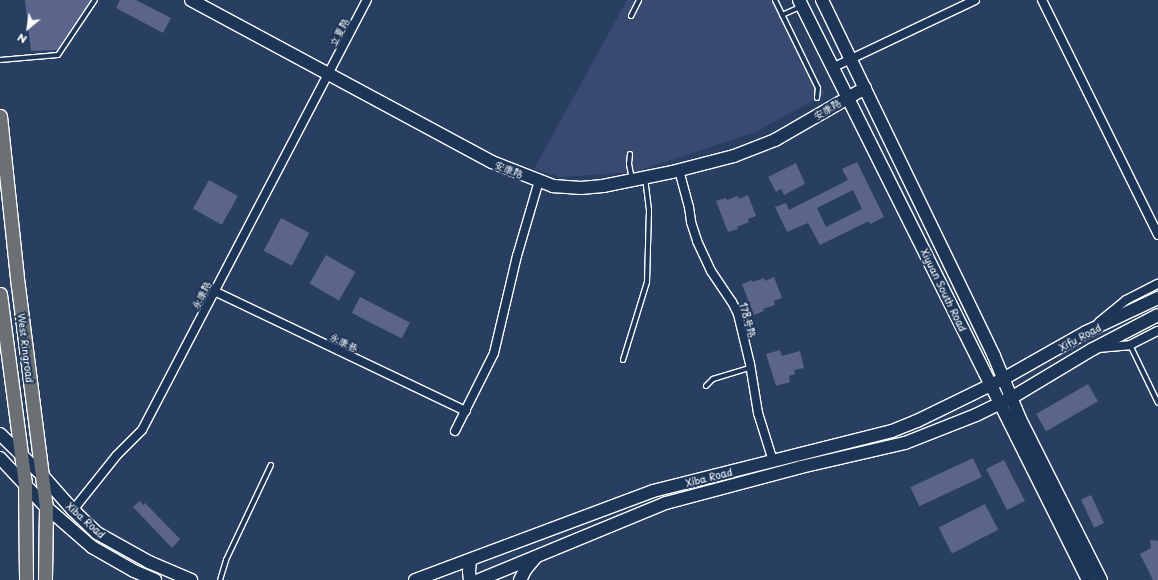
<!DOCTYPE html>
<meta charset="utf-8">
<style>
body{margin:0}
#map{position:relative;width:1158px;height:580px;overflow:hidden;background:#293f62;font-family:"Playpen Sans","LXGW WenKai TC",sans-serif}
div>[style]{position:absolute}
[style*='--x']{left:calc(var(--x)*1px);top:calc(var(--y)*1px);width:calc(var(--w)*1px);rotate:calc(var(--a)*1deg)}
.built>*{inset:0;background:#384a6f}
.building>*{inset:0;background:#5b658c;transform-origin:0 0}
.roads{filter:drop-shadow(1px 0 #fff) drop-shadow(-1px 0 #fff) drop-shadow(0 1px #fff) drop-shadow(0 -1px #fff)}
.lane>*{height:4px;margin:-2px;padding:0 2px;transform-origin:2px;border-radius:2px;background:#1d3557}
.street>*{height:8px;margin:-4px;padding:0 4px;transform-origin:4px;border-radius:4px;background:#1d3557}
.secondary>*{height:12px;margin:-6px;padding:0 6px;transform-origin:6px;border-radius:6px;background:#1d3557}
.primary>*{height:13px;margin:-6.5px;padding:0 6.5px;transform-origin:6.5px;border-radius:6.5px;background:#6a7074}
span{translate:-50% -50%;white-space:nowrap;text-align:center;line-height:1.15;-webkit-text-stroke:4px #1d3557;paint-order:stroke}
.street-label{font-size:10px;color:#fff}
.north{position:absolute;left:8px;top:8px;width:40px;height:40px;-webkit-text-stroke:3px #1d3557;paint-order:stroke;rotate:209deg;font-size:11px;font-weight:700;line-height:16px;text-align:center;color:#fff}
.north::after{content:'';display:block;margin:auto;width:14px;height:18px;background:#fff;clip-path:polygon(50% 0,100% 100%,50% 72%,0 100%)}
</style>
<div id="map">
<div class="built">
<div style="clip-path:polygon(627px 0,778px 0,825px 94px,753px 133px,634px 172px,561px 177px,534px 169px)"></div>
</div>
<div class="building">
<div style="clip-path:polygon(25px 0,91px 0,57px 50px,31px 51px)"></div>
<div style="clip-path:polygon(120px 0,136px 0,171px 18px,163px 33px,116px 8px)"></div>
<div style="clip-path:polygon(evenodd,857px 162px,884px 217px,870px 224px,869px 221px,820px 245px,808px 223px,787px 232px,775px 207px,786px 203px,789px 210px,848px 180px,842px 169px,857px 162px,853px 190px,862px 209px,826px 227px,817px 208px,853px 190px)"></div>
<div style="clip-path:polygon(796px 163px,805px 184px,784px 195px,781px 189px,776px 192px,768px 177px)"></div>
<div style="left:209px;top:180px;width:33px;height:33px;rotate:29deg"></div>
<div style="clip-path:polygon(748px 195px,756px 216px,748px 219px,749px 222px,737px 227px,738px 229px,728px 232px,716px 201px,726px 198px,727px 200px,738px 196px,739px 199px)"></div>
<div style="left:281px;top:218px;width:32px;height:37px;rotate:28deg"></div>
<div style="left:326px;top:255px;width:34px;height:33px;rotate:30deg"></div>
<div style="clip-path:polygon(774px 277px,782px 298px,774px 301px,775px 305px,763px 309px,764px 311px,754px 315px,742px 284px,752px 280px,753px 282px,764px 278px,765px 281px)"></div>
<div style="left:360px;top:297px;width:56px;height:18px;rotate:27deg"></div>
<div style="clip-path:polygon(780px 350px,782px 356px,800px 351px,804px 368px,794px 370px,795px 374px,789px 376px,790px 382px,776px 386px,766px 354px)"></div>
<div style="left:1088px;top:384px;width:20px;height:60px;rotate:60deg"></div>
<div style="left:973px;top:458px;width:21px;height:69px;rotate:65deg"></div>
<div style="left:1004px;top:460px;width:46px;height:20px;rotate:63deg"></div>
<div style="left:1091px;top:495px;width:31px;height:11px;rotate:65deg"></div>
<div style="clip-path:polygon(140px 501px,143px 505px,145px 503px,180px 539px,172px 548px,133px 507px)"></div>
<div style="left:985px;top:504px;width:29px;height:52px;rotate:63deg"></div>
<div style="clip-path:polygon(1150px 540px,1158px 541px,1158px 580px,1153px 580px,1140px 554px,1151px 548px)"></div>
</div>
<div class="roads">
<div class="lane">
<div style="--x:775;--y:0;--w:98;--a:64"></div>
<div style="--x:818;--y:88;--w:10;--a:96"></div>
<div style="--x:782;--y:15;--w:20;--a:-24"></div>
<div style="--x:631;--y:16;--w:18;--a:-63"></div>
<div style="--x:0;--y:60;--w:58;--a:-4.9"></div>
<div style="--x:58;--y:55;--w:66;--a:-56.1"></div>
<div style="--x:630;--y:154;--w:10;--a:96"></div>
<div style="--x:629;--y:164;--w:15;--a:79"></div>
<div style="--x:1130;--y:345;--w:64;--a:64.2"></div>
<div style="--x:623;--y:360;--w:82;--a:-72.9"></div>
<div style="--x:647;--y:282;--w:72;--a:-88.4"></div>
<div style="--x:649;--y:210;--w:32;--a:-97"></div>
<div style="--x:706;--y:386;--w:10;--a:-45"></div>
<div style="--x:713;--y:379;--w:39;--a:-17"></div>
<div style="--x:220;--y:580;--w:21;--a:-73"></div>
<div style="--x:226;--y:560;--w:105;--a:-64.7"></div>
</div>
<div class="street">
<div style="--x:1042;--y:0;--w:262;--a:63.7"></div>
<div style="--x:834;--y:67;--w:156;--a:-25.4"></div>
<div style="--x:679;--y:170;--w:38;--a:75"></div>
<div style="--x:689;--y:207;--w:15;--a:82"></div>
<div style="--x:691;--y:222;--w:20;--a:72"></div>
<div style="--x:697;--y:241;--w:33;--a:65"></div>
<div style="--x:711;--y:271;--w:37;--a:56"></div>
<div style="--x:732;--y:302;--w:13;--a:63"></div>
<div style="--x:738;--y:314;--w:51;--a:76.5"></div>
<div style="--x:750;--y:364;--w:50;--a:80.7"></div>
<div style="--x:758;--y:413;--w:50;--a:72.6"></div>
<div style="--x:214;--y:291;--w:279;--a:25.5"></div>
<div style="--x:1099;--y:322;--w:35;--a:-39"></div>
<div style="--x:1126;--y:300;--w:36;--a:-27"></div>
<div style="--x:1098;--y:348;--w:32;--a:-5"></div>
<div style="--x:1130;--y:345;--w:31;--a:-27"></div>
<div style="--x:455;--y:431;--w:87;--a:-63.4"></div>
<div style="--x:494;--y:353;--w:100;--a:-76.7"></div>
<div style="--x:517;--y:256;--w:78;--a:-73.7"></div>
<div style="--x:73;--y:510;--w:70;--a:-51.3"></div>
<div style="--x:117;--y:455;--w:35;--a:-45"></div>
<div style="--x:142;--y:430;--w:485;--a:-62.4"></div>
</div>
<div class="secondary">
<div style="--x:191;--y:0;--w:342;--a:28.3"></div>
<div style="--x:492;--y:162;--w:66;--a:21.5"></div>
<div style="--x:553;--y:186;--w:28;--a:4"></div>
<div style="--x:581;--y:188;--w:22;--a:-5"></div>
<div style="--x:603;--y:186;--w:70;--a:-11.5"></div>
<div style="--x:672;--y:172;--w:64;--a:-14.5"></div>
<div style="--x:734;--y:156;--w:44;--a:-21.3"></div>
<div style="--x:775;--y:140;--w:104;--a:-30"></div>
<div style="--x:799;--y:0;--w:648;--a:63.51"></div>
<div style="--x:822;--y:0;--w:395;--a:64.2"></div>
<div style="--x:994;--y:356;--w:68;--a:67.6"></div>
<div style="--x:1020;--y:419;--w:180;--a:63.3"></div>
<div style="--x:0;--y:434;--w:59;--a:44.3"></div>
<div style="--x:42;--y:475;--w:47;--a:48.5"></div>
<div style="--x:73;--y:510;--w:33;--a:44"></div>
<div style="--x:97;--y:533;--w:60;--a:29.1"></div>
<div style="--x:149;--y:562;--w:46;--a:23.2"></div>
<div style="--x:0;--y:458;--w:67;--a:46.8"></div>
<div style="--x:46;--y:507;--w:61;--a:41"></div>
<div style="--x:92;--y:547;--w:48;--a:29.7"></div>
<div style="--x:134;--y:571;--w:23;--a:23"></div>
<div style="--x:470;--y:560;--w:11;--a:95"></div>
<div style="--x:469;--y:571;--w:9;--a:84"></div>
<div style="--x:415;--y:580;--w:254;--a:-20.5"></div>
<div style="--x:653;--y:491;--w:246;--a:-14.1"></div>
<div style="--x:892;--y:431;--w:27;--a:-22"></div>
<div style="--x:917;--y:421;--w:96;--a:-26"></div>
<div style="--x:1003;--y:379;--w:95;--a:-29.5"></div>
<div style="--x:1086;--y:332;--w:80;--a:-25.3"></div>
<div style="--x:479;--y:580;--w:202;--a:-22.4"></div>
<div style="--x:666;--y:503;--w:140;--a:-14.9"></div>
<div style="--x:801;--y:467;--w:107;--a:-13"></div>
<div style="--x:905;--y:443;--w:76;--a:-21.5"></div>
<div style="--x:976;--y:415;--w:39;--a:-26"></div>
<div style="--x:1011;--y:398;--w:96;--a:-30.9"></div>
<div style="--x:1093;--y:349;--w:73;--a:-27.6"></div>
<div style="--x:520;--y:580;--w:11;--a:-63"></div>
<div style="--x:525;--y:570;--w:16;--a:-50"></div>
</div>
<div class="primary">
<div style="--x:0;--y:116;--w:171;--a:84"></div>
<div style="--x:18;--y:286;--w:223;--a:82.8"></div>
<div style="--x:46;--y:507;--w:73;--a:90.8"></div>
<div style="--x:0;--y:294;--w:191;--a:82.5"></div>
<div style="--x:25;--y:483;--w:97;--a:89.4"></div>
</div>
</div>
<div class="street-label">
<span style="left:339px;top:32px;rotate:-62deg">立夏路</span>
<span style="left:827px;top:109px;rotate:-31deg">安康路</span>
<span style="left:509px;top:169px;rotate:22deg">安康路</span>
<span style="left:944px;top:290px;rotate:64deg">Xiyuan South Road</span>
<span style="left:201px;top:295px;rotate:-62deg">永康路</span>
<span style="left:748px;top:320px;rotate:73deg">178号路</span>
<span style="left:1080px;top:337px;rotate:-28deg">Xifu Road</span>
<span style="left:344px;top:342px;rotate:26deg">永康巷</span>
<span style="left:26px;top:348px;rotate:83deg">West Ringroad</span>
<span style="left:709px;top:477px;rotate:-14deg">Xiba Road</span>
<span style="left:86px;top:520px;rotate:42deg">Xiba Road</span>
</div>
<div class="north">N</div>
</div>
